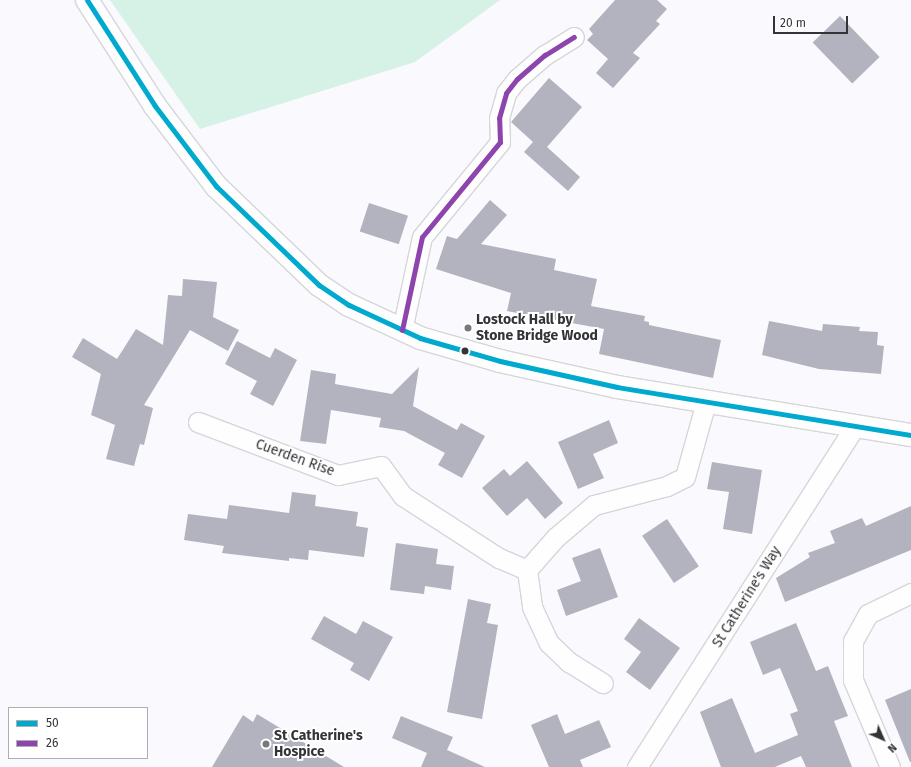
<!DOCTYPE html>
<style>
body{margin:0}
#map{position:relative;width:911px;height:767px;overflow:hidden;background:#f9f9fe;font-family:"Fira Sans",sans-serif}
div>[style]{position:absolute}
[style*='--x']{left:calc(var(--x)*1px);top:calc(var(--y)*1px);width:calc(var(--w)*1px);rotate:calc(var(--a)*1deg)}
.green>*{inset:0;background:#d6f1e5}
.building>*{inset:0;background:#b3b3bf;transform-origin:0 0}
.roads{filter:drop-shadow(1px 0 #d6d6da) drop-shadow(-1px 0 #d6d6da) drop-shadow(0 1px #d6d6da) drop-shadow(0 -1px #d6d6da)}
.street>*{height:19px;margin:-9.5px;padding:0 9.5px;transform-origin:9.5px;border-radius:9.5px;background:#fefeff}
.secondary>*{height:22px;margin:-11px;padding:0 11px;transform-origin:11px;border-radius:11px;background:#fefeff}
.bus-1>*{height:5px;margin:-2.5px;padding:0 2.5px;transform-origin:2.5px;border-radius:2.5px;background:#00a9ce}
.bus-2>*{height:5px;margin:-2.5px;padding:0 2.5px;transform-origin:2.5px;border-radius:2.5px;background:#8e44ad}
.dots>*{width:11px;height:11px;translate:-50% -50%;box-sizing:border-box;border:2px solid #fff;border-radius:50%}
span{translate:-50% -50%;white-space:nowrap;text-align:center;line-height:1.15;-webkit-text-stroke:4px #fff;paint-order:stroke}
.poi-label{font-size:14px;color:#333437;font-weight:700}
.left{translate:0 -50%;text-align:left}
.street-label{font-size:14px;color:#333437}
.legend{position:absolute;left:8px;top:707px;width:140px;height:52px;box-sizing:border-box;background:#fff;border:1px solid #adaeaf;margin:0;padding:5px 7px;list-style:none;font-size:12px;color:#333437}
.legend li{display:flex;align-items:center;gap:8px;height:20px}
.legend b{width:20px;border:1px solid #adaeaf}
.north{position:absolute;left:863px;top:719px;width:40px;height:40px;-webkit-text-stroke:3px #fff;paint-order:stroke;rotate:135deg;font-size:11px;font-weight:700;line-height:16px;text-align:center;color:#333437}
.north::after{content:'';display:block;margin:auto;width:14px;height:18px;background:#333437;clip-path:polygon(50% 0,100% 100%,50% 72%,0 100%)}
.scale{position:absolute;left:773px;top:16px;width:75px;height:18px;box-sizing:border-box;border:2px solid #333437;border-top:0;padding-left:5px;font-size:12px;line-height:14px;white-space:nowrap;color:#333437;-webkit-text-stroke:3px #fff;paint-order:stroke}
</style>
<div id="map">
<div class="green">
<div style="clip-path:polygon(110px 0,500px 0,415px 62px,200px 129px)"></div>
</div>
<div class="building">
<div style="clip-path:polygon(615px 0,657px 0,667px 9px,656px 21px,660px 24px,633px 53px,640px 58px,613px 88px,596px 73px,608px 59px,587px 40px,593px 34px,589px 29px)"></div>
<div style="left:840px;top:16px;width:57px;height:38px;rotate:46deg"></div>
<div style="clip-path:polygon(549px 78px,582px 107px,547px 147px,580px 177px,568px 191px,524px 152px,533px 142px,511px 122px)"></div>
<div style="clip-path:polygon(490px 200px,507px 215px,481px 244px,556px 259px,554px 270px,597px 279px,591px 306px,645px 316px,644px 321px,649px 322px,649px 325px,721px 340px,713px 378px,599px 354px,604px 329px,507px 311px,511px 293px,436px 269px,447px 236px,457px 239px)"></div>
<div style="left:369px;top:203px;width:41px;height:30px;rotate:18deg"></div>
<div style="clip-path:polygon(183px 279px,217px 282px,213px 317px,239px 330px,228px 351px,190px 330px,144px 405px,153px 408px,144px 445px,140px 444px,134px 466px,106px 459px,115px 425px,91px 415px,101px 374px,72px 357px,83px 338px,117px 359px,136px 329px,163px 345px,168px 295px,182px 296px)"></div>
<div style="clip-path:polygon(769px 321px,822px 331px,823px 324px,860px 327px,859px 331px,878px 332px,877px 345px,884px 346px,881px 374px,819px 369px,762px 355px)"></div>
<div style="clip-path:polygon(237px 341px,270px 358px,275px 348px,297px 360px,273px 406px,250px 394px,257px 381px,225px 364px)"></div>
<div style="clip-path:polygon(419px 367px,413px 406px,457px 430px,461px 423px,485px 436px,462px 478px,438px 465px,445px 453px,404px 431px,379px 427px,381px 418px,331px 410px,326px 444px,300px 441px,311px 370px,336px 374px,335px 384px,392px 394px)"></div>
<div style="clip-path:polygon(609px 420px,618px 443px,593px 454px,604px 478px,578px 489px,558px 442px)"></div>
<div style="clip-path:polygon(527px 461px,563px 503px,545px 519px,527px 498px,507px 516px,482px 488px,504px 469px,510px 476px)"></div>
<div style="clip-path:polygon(712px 462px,762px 470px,752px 534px,723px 529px,729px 492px,707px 489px)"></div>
<div style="clip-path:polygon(292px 492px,316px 495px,315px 506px,358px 512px,356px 526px,368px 528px,364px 557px,309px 550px,308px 560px,289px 558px,289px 561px,222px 553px,224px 546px,184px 540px,188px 514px,227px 519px,229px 505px,289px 513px)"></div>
<div style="clip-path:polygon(911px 506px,911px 550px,785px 602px,776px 578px,810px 557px,808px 553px,835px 543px,830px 531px,862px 518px,866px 526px)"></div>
<div style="left:667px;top:519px;width:57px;height:30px;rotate:56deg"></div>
<div style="clip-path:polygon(396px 543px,438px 549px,436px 564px,454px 566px,451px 590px,425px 586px,424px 594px,390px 590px)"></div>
<div style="clip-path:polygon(600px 548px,618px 597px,566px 616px,557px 590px,581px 581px,572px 558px)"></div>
<div style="clip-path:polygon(468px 599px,491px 604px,487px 623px,498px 625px,482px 719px,447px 712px)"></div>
<div style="clip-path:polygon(324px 616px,356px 634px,363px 621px,393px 637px,369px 681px,350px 670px,354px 663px,311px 639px)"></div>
<div style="clip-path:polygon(639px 618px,680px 648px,650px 690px,626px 672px,641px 652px,624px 639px)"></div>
<div style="clip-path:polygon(796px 623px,816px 671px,828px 666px,837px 689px,848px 716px,834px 721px,852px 767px,806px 767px,801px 756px,775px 767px,721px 767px,700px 712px,732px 698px,755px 753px,798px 735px,790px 714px,798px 711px,780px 668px,763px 675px,750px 642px)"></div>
<div style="clip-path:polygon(911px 689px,911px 762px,910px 762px,885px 700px)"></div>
<div style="clip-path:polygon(257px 714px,344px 767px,212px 767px,243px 715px,253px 722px)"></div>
<div style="clip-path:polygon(557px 714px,565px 734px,599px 720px,611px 747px,580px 760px,583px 767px,549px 767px,531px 725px)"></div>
<div style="clip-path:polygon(401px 716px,453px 737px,447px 750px,485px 767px,421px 767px,427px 753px,392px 738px)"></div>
</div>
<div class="roads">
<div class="street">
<div style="--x:402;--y:330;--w:95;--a:-77.9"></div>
<div style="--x:422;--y:237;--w:123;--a:-50.6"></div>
<div style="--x:500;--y:142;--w:24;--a:-92"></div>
<div style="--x:499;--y:118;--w:26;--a:-74"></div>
<div style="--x:506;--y:93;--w:18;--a:-52"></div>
<div style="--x:517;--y:79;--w:37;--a:-41"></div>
<div style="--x:545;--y:55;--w:34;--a:-32"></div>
<div style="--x:198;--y:422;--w:150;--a:20.7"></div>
<div style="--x:338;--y:475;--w:44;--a:-11.8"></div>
<div style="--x:381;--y:466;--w:37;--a:54"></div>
<div style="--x:403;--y:496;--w:114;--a:32.9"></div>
<div style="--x:499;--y:558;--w:30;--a:23"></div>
<div style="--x:527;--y:570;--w:43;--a:-48.8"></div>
<div style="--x:555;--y:538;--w:51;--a:-40.2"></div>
<div style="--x:594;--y:505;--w:75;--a:-14.6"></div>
<div style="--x:667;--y:486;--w:20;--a:-27"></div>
<div style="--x:685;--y:477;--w:78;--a:-74.4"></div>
<div style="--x:527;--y:570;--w:37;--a:82"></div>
<div style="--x:532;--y:607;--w:40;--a:65"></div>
<div style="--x:549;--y:643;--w:28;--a:44"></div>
<div style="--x:569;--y:662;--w:40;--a:32"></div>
<div style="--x:637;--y:767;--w:405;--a:-57.4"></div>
<div style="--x:890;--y:767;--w:95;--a:-113"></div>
<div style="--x:853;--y:680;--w:39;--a:-90"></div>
<div style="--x:853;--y:641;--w:31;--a:-61"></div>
<div style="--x:868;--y:614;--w:48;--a:-26"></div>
</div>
<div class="secondary">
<div style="--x:87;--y:0;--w:126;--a:57.3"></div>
<div style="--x:155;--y:106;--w:101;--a:52.7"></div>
<div style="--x:216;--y:186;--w:143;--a:43.9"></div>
<div style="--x:319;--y:285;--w:36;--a:34"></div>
<div style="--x:349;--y:305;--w:78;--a:24.9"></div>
<div style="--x:420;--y:338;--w:83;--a:16"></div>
<div style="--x:500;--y:361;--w:120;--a:12.5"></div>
<div style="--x:617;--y:387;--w:298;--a:9.3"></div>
</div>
</div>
<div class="bus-1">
<div style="--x:87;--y:0;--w:126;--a:57.3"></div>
<div style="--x:155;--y:106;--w:101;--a:52.7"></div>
<div style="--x:216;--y:186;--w:143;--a:43.9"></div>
<div style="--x:319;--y:285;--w:36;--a:34"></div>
<div style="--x:349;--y:305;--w:78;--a:24.9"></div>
<div style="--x:420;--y:338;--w:83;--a:16"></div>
<div style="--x:500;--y:361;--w:120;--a:12.5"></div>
<div style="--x:617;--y:387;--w:298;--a:9.3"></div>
</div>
<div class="bus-2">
<div style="--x:402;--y:330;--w:95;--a:-77.9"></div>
<div style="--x:422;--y:237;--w:123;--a:-50.6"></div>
<div style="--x:500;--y:142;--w:24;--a:-92"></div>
<div style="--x:499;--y:118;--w:26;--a:-74"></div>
<div style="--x:506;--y:93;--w:18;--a:-52"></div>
<div style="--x:517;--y:79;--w:37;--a:-41"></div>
<div style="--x:545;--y:55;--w:34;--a:-32"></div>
</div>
<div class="dots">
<div style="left:468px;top:328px;background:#78797d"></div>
<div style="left:465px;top:351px;background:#333437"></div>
<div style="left:266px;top:744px;background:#78797d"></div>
</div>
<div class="poi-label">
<span class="left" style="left:476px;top:328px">Lostock Hall by<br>Stone Bridge Wood</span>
<span class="left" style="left:274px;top:744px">St Catherine's<br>Hospice</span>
</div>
<div class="street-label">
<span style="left:295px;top:458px;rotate:20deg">Cuerden Rise</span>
<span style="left:747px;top:597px;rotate:-58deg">St Catherine's Way</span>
</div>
<ul class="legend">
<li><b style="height:5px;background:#00a9ce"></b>50</li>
<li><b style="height:5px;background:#8e44ad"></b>26</li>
</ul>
<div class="north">N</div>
<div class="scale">20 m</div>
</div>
